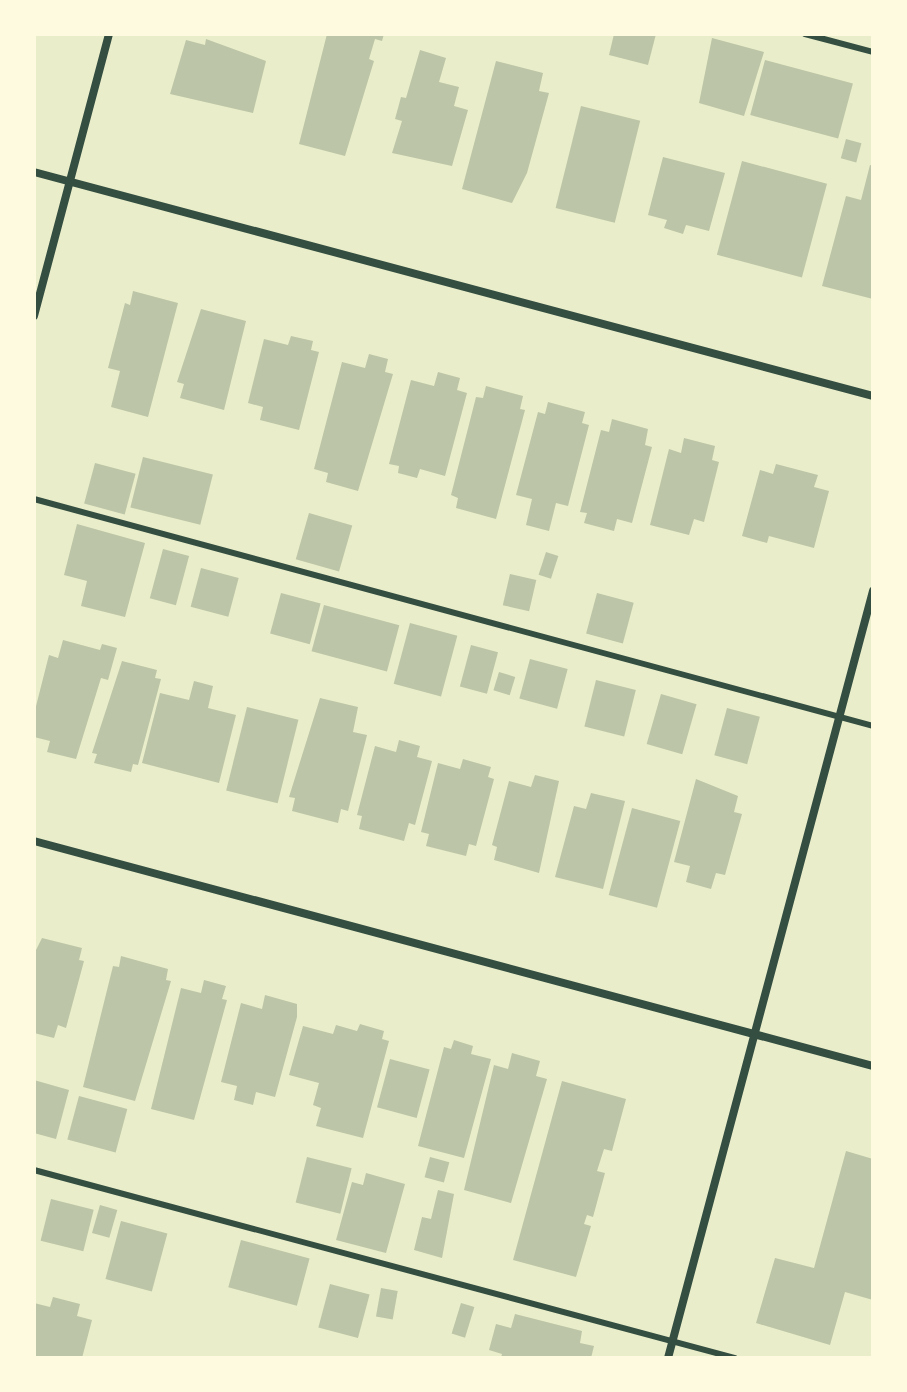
<!DOCTYPE html>
<style>
body{margin:0}
#map{position:relative;width:907px;height:1392px;overflow:hidden;background:#e9edc9;font-family:"Varela Round",sans-serif}
div>[style]{position:absolute}
[style*='--x']{left:calc(var(--x)*1px);top:calc(var(--y)*1px);width:calc(var(--w)*1px);rotate:calc(var(--a)*1deg)}
.building>*{inset:0;background:#bcc5a7;transform-origin:0 0}
.service>*{height:6px;margin:-3px;padding:0 3px;transform-origin:3px;border-radius:3px;background:#344e41}
.minor>*{height:8px;margin:-4px;padding:0 4px;transform-origin:4px;border-radius:4px;background:#344e41}
span{translate:-50% -50%;white-space:nowrap;text-align:center;line-height:1.15;-webkit-text-stroke:6px #fefae0;paint-order:stroke}
.frame{position:absolute;inset:0;border:36px solid #fefae0;pointer-events:none}
</style>
<div id="map">
<div class="building">
<div style="clip-path:polygon(327px 34px,384px 34px,382px 41px,375px 39px,369px 59px,374px 61px,345px 156px,299px 144px)"></div>
<div style="clip-path:polygon(614px 34px,656px 34px,648px 65px,609px 55px)"></div>
<div style="clip-path:polygon(712px 38px,764px 52px,744px 116px,699px 103px)"></div>
<div style="clip-path:polygon(206px 39px,266px 61px,253px 113px,170px 94px,186px 40px,205px 45px)"></div>
<div style="clip-path:polygon(420px 50px,446px 58px,439px 82px,459px 87px,454px 106px,468px 110px,452px 166px,392px 153px,402px 121px,395px 119px,401px 97px,406px 98px)"></div>
<div style="left:765px;top:60px;width:91px;height:57px;rotate:15deg"></div>
<div style="clip-path:polygon(496px 61px,543px 73px,539px 91px,549px 93px,527px 173px,512px 203px,462px 189px)"></div>
<div style="left:581px;top:106px;width:61px;height:105px;rotate:14deg"></div>
<div style="left:846px;top:139px;width:16px;height:20px;rotate:15deg"></div>
<div style="clip-path:polygon(663px 157px,725px 173px,709px 231px,686px 225px,683px 234px,664px 228px,667px 220px,648px 215px)"></div>
<div style="left:742px;top:161px;width:88px;height:97px;rotate:15deg"></div>
<div style="clip-path:polygon(870px 165px,873px 166px,873px 299px,822px 286px,846px 196px,861px 200px)"></div>
<div style="clip-path:polygon(133px 291px,178px 303px,148px 417px,111px 407px,120px 371px,108px 368px,125px 303px,130px 305px)"></div>
<div style="clip-path:polygon(201px 309px,246px 321px,224px 410px,180px 398px,184px 384px,177px 382px)"></div>
<div style="clip-path:polygon(291px 336px,313px 341px,311px 350px,319px 352px,299px 430px,260px 420px,263px 407px,248px 403px,264px 339px,288px 345px)"></div>
<div style="clip-path:polygon(369px 354px,388px 359px,385px 372px,393px 374px,358px 491px,326px 482px,328px 473px,314px 469px,342px 362px,365px 368px)"></div>
<div style="clip-path:polygon(438px 372px,460px 378px,457px 390px,467px 393px,445px 476px,420px 469px,417px 478px,398px 473px,399px 466px,389px 464px,411px 380px,434px 386px)"></div>
<div style="clip-path:polygon(486px 386px,523px 396px,520px 409px,525px 410px,496px 519px,456px 508px,458px 498px,451px 495px,476px 397px,483px 398px)"></div>
<div style="clip-path:polygon(548px 402px,585px 412px,582px 423px,589px 425px,568px 506px,556px 503px,549px 531px,526px 525px,532px 499px,516px 495px,538px 412px,545px 414px)"></div>
<div style="clip-path:polygon(612px 419px,648px 429px,645px 445px,652px 447px,632px 523px,617px 519px,614px 531px,584px 523px,587px 513px,580px 512px,601px 430px,609px 432px)"></div>
<div style="clip-path:polygon(684px 438px,715px 446px,712px 460px,719px 462px,704px 522px,694px 519px,689px 535px,650px 525px,669px 449px,681px 453px)"></div>
<div style="left:143px;top:457px;width:72px;height:52px;rotate:14deg"></div>
<div style="left:95px;top:463px;width:42px;height:42px;rotate:15deg"></div>
<div style="clip-path:polygon(776px 464px,818px 475px,814px 487px,829px 491px,814px 548px,769px 536px,767px 543px,742px 536px,760px 470px,773px 474px)"></div>
<div style="left:309px;top:513px;width:45px;height:48px;rotate:16deg"></div>
<div style="clip-path:polygon(77px 524px,145px 543px,125px 617px,81px 606px,87px 581px,64px 575px)"></div>
<div style="left:163px;top:549px;width:27px;height:51px;rotate:15deg"></div>
<div style="left:546px;top:552px;width:13px;height:24px;rotate:18deg"></div>
<div style="left:201px;top:568px;width:39px;height:40px;rotate:15deg"></div>
<div style="left:510px;top:574px;width:27px;height:32px;rotate:13deg"></div>
<div style="left:281px;top:593px;width:41px;height:42px;rotate:15deg"></div>
<div style="left:597px;top:593px;width:38px;height:42px;rotate:15deg"></div>
<div style="left:324px;top:605px;width:78px;height:48px;rotate:15deg"></div>
<div style="left:410px;top:623px;width:49px;height:63px;rotate:15deg"></div>
<div style="clip-path:polygon(63px 640px,100px 650px,102px 644px,117px 648px,108px 680px,101px 678px,76px 759px,47px 752px,50px 741px,34px 737px,34px 714px,49px 655px,58px 658px)"></div>
<div style="left:471px;top:645px;width:28px;height:43px;rotate:15deg"></div>
<div style="left:530px;top:659px;width:39px;height:41px;rotate:15deg"></div>
<div style="clip-path:polygon(122px 661px,157px 670px,155px 678px,161px 679px,138px 765px,133px 764px,131px 772px,94px 763px,97px 754px,92px 753px)"></div>
<div style="left:499px;top:672px;width:17px;height:19px;rotate:17deg"></div>
<div style="left:596px;top:680px;width:41px;height:48px;rotate:14deg"></div>
<div style="clip-path:polygon(194px 681px,213px 686px,208px 708px,236px 715px,219px 783px,142px 763px,160px 693px,189px 700px)"></div>
<div style="left:661px;top:694px;width:37px;height:52px;rotate:16deg"></div>
<div style="clip-path:polygon(320px 698px,358px 707px,353px 732px,367px 735px,348px 811px,341px 809px,338px 823px,292px 811px,295px 798px,289px 797px)"></div>
<div style="left:247px;top:707px;width:53px;height:86px;rotate:14deg"></div>
<div style="left:727px;top:708px;width:34px;height:49px;rotate:15deg"></div>
<div style="clip-path:polygon(399px 740px,420px 746px,417px 757px,432px 761px,415px 825px,409px 823px,404px 841px,359px 829px,362px 816px,357px 815px,375px 746px,396px 752px)"></div>
<div style="clip-path:polygon(463px 759px,491px 767px,488px 777px,494px 779px,476px 846px,469px 844px,466px 856px,426px 846px,429px 834px,421px 832px,438px 763px,460px 769px)"></div>
<div style="clip-path:polygon(535px 775px,559px 781px,539px 873px,494px 860px,497px 847px,492px 845px,509px 781px,531px 787px)"></div>
<div style="clip-path:polygon(696px 779px,738px 796px,734px 812px,742px 814px,725px 875px,716px 873px,711px 889px,686px 882px,690px 866px,674px 862px)"></div>
<div style="clip-path:polygon(591px 793px,625px 801px,603px 889px,555px 877px,574px 806px,586px 809px)"></div>
<div style="left:632px;top:808px;width:50px;height:90px;rotate:15deg"></div>
<div style="clip-path:polygon(42px 938px,82px 948px,79px 960px,84px 961px,66px 1028px,58px 1025px,54px 1038px,34px 1033px,34px 954px)"></div>
<div style="clip-path:polygon(121px 956px,168px 969px,166px 980px,171px 981px,135px 1101px,83px 1087px,113px 966px,119px 967px)"></div>
<div style="clip-path:polygon(204px 980px,226px 986px,222px 999px,227px 1000px,194px 1120px,151px 1109px,181px 988px,201px 993px)"></div>
<div style="clip-path:polygon(265px 995px,297px 1004px,297px 1017px,275px 1097px,256px 1092px,253px 1105px,234px 1100px,237px 1086px,221px 1082px,241px 1003px,262px 1009px)"></div>
<div style="clip-path:polygon(360px 1024px,384px 1031px,382px 1039px,389px 1041px,363px 1138px,316px 1126px,321px 1108px,313px 1105px,319px 1083px,289px 1075px,303px 1026px,333px 1034px,336px 1025px,357px 1031px)"></div>
<div style="clip-path:polygon(454px 1040px,473px 1046px,471px 1054px,491px 1059px,464px 1158px,418px 1146px,444px 1047px,451px 1049px)"></div>
<div style="clip-path:polygon(512px 1053px,540px 1061px,536px 1076px,547px 1079px,511px 1203px,464px 1190px,494px 1065px,508px 1069px)"></div>
<div style="left:390px;top:1059px;width:41px;height:50px;rotate:15deg"></div>
<div style="clip-path:polygon(34px 1080px,69px 1090px,56px 1139px,34px 1133px)"></div>
<div style="clip-path:polygon(562px 1081px,626px 1099px,612px 1151px,604px 1149px,597px 1171px,605px 1173px,593px 1217px,587px 1215px,584px 1224px,591px 1226px,576px 1277px,513px 1260px)"></div>
<div style="left:79px;top:1096px;width:50px;height:45px;rotate:15deg"></div>
<div style="clip-path:polygon(846px 1151px,873px 1159px,873px 1300px,845px 1292px,830px 1345px,756px 1323px,775px 1258px,814px 1268px)"></div>
<div style="left:307px;top:1157px;width:46px;height:47px;rotate:14deg"></div>
<div style="left:430px;top:1157px;width:20px;height:21px;rotate:15deg"></div>
<div style="clip-path:polygon(366px 1173px,405px 1184px,386px 1253px,336px 1240px,352px 1182px,363px 1185px)"></div>
<div style="clip-path:polygon(438px 1190px,454px 1194px,442px 1258px,414px 1250px,422px 1217px,431px 1219px)"></div>
<div style="left:51px;top:1199px;width:44px;height:43px;rotate:14deg"></div>
<div style="left:100px;top:1205px;width:18px;height:29px;rotate:16deg"></div>
<div style="left:121px;top:1221px;width:48px;height:60px;rotate:15deg"></div>
<div style="left:241px;top:1240px;width:71px;height:49px;rotate:15deg"></div>
<div style="left:330px;top:1284px;width:41px;height:45px;rotate:15deg"></div>
<div style="left:381px;top:1288px;width:17px;height:29px;rotate:10deg"></div>
<div style="clip-path:polygon(53px 1297px,80px 1304px,77px 1316px,92px 1320px,82px 1358px,34px 1358px,34px 1303px,50px 1307px)"></div>
<div style="left:461px;top:1303px;width:14px;height:32px;rotate:17deg"></div>
<div style="clip-path:polygon(515px 1314px,582px 1331px,580px 1343px,594px 1346px,591px 1358px,501px 1358px,502px 1354px,489px 1350px,496px 1324px,511px 1328px)"></div>
</div>
<div class="service">
<div style="--x:805;--y:34;--w:70;--a:14.8"></div>
<div style="--x:34;--y:499;--w:869;--a:15.14"></div>
<div style="--x:34;--y:1170;--w:726;--a:15.01"></div>
</div>
<div class="minor">
<div style="--x:34;--y:172;--w:868;--a:14.95"></div>
<div style="--x:34;--y:316;--w:292;--a:-75.1"></div>
<div style="--x:34;--y:841;--w:869;--a:15.01"></div>
<div style="--x:668;--y:1358;--w:794;--a:-75.04"></div>
</div>
<div class="frame"></div>
</div>
